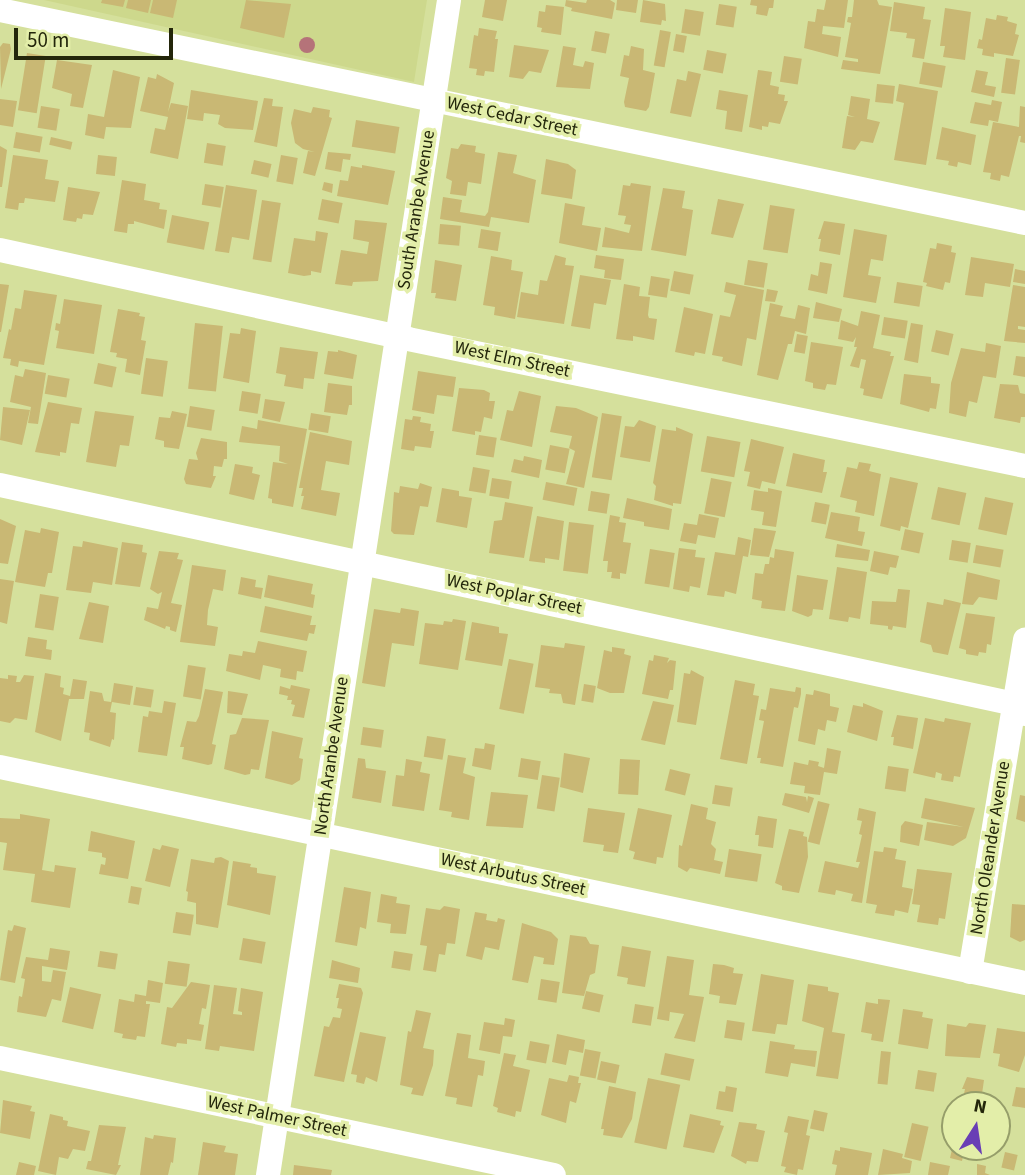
<!DOCTYPE html>
<style>
body{margin:0}
#map{position:relative;width:1025px;height:1175px;overflow:hidden;background:#d5e09c;font-family:"Source Sans 3",sans-serif}
div>[style]{position:absolute}
[style*='--x']{left:calc(var(--x)*1px);top:calc(var(--y)*1px);width:calc(var(--w)*1px);rotate:calc(var(--a)*1deg)}
.built>*{inset:0;background:#cdd88c}
.building>*{inset:0;background:#c9b874;transform-origin:0 0}
.street>*{height:24px;margin:-12px;padding:0 12px;transform-origin:12px;border-radius:12px;background:#fff}
.trees>*{width:16px;height:16px;margin:-8px;border-radius:50%;background:#b57379}
span{translate:-50% -50%;white-space:nowrap;text-align:center;line-height:1.15;-webkit-text-stroke:7px #e3eea9;paint-order:stroke}
.street-label{font-size:18px;color:#23260b}
.north{position:absolute;left:941px;top:1091px;width:70px;height:70px;box-sizing:border-box;background:#e3eea9;border:2px solid #969e6a;border-radius:50%;rotate:12deg;font-size:19px;font-weight:700;line-height:28px;text-align:center;color:#23260b}
.north::after{content:'';display:block;margin:auto;width:24px;height:32px;background:#693eb5;clip-path:polygon(50% 0,100% 100%,50% 72%,0 100%)}
.scale{position:absolute;left:14px;top:28px;width:159px;height:32px;box-sizing:border-box;border:4px solid #23260b;border-top:0;padding-left:9px;font-size:21px;line-height:24px;white-space:nowrap;color:#23260b;-webkit-text-stroke:5px #e3eea9;paint-order:stroke}
</style>
<div id="map">
<div class="built">
<div style="clip-path:polygon(44px 0,427px 0,414px 82px)"></div>
</div>
<div class="building">
<div style="clip-path:polygon(102px 0,125px 0,123px 7px,101px 3px)"></div>
<div style="clip-path:polygon(128px 0,151px 0,148px 13px,126px 8px)"></div>
<div style="clip-path:polygon(153px 0,177px 0,173px 18px,150px 13px)"></div>
<div style="clip-path:polygon(246px 0,291px 4px,284px 38px,240px 28px)"></div>
<div style="clip-path:polygon(485px 0,507px 0,503px 21px,482px 17px)"></div>
<div style="clip-path:polygon(566px 0,586px 3px,587px 0,610px 0,615px 3px,612px 19px,571px 11px,572px 8px,565px 6px)"></div>
<div style="clip-path:polygon(617px 0,638px 0,636px 13px,616px 10px)"></div>
<div style="clip-path:polygon(643px 0,665px 4px,666px 21px,662px 20px,661px 25px,640px 22px)"></div>
<div style="clip-path:polygon(751px 0,774px 0,773px 8px,769px 8px,767px 16px,756px 14px,757px 6px,750px 5px)"></div>
<div style="clip-path:polygon(826px 0,848px 0,844px 28px,823px 26px,822px 34px,841px 37px,838px 57px,804px 48px,808px 21px,815px 22px,817px 9px,824px 10px)"></div>
<div style="clip-path:polygon(854px 0,877px 0,879px 5px,892px 7px,880px 74px,841px 69px,843px 60px,858px 62px,858px 59px,845px 57px,851px 23px,847px 22px,848px 17px,852px 17px)"></div>
<div style="clip-path:polygon(894px 2px,925px 7px,923px 19px,931px 20px,924px 59px,912px 57px,915px 39px,906px 38px,907px 33px,890px 31px)"></div>
<div style="left:719px;top:4px;width:18px;height:21px;rotate:9deg"></div>
<div style="clip-path:polygon(546px 5px,564px 7px,561px 35px,541px 32px,542px 28px,537px 27px,539px 11px,545px 12px)"></div>
<div style="clip-path:polygon(945px 8px,971px 12px,965px 60px,943px 57px,945px 46px,940px 46px)"></div>
<div style="left:685px;top:9px;width:19px;height:24px;rotate:9deg"></div>
<div style="clip-path:polygon(997px 15px,1008px 17px,1007px 21px,1017px 24px,1015px 34px,1019px 35px,1013px 56px,994px 53px,994px 57px,982px 55px,983px 49px,977px 48px,979px 39px,982px 40px,986px 18px,996px 20px)"></div>
<div style="clip-path:polygon(479px 28px,497px 31px,495px 39px,498px 39px,494px 72px,485px 71px,484px 76px,476px 75px,477px 69px,469px 68px,474px 35px,478px 36px)"></div>
<div style="left:660px;top:30px;width:11px;height:36px;rotate:10deg"></div>
<div style="left:595px;top:31px;width:15px;height:20px;rotate:11deg"></div>
<div style="left:676px;top:34px;width:11px;height:17px;rotate:10deg"></div>
<div style="clip-path:polygon(3px 43px,10px 44px,11px 49px,1px 89px,0 47px)"></div>
<div style="clip-path:polygon(514px 45px,549px 50px,541px 73px,529px 71px,523px 79px,509px 77px)"></div>
<div style="clip-path:polygon(563px 46px,576px 48px,573px 65px,583px 67px,585px 61px,594px 63px,590px 89px,556px 87px)"></div>
<div style="clip-path:polygon(631px 46px,644px 49px,643px 70px,655px 73px,649px 107px,646px 111px,625px 107px,624px 102px,629px 78px,620px 76px,624px 55px,629px 56px)"></div>
<div style="left:707px;top:50px;width:20px;height:20px;rotate:11deg"></div>
<div style="left:27px;top:53px;width:19px;height:58px;rotate:9deg"></div>
<div style="left:784px;top:56px;width:18px;height:26px;rotate:9deg"></div>
<div style="left:1006px;top:58px;width:14px;height:35px;rotate:8deg"></div>
<div style="clip-path:polygon(57px 60px,92px 65px,83px 108px,70px 106px,72px 94px,52px 88px)"></div>
<div style="left:923px;top:62px;width:23px;height:22px;rotate:10deg"></div>
<div style="clip-path:polygon(113px 70px,140px 77px,131px 128px,106px 127px,104px 139px,85px 135px,88px 114px,104px 117px)"></div>
<div style="clip-path:polygon(758px 70px,772px 72px,770px 85px,779px 87px,778px 94px,785px 95px,784px 101px,788px 101px,780px 124px,769px 122px,768px 127px,762px 126px,762px 130px,749px 127px)"></div>
<div style="clip-path:polygon(976px 70px,988px 72px,985px 85px,996px 87px,994px 97px,971px 92px)"></div>
<div style="clip-path:polygon(688px 71px,701px 74px,691px 117px,670px 113px,677px 79px,686px 81px)"></div>
<div style="clip-path:polygon(157px 74px,174px 83px,168px 112px,171px 103px,188px 106px,178px 159px,150px 153px,155px 128px,165px 130px,168px 117px,140px 111px,148px 77px,156px 79px)"></div>
<div style="left:877px;top:84px;width:18px;height:18px;rotate:6deg"></div>
<div style="clip-path:polygon(899px 84px,938px 91px,926px 165px,894px 160px,904px 103px,896px 101px)"></div>
<div style="clip-path:polygon(191px 90px,258px 101px,253px 130px,225px 128px,218px 124px,220px 115px,204px 113px,203px 121px,187px 119px)"></div>
<div style="clip-path:polygon(719px 90px,748px 95px,742px 132px,725px 129px,727px 111px,716px 109px)"></div>
<div style="clip-path:polygon(851px 96px,870px 99px,867px 119px,880px 122px,873px 143px,861px 141px,855px 150px,842px 148px,847px 116px,855px 117px,848px 115px)"></div>
<div style="clip-path:polygon(264px 98px,273px 99px,272px 106px,283px 107px,277px 147px,254px 142px)"></div>
<div style="clip-path:polygon(0 99px,17px 101px,13px 127px,0 125px)"></div>
<div style="clip-path:polygon(992px 100px,1002px 102px,998px 122px,989px 120px,988px 126px,970px 123px,975px 102px,991px 105px)"></div>
<div style="left:41px;top:106px;width:19px;height:22px;rotate:9deg"></div>
<div style="clip-path:polygon(1020px 106px,1025px 107px,1025px 143px,1020px 142px,1021px 136px,1019px 136px,1009px 177px,1001px 175px,1000px 181px,990px 179px,991px 173px,983px 172px,993px 122px,1019px 127px)"></div>
<div style="clip-path:polygon(313px 107px,330px 110px,329px 117px,332px 118px,315px 176px,303px 173px,308px 151px,315px 152px,303px 149px,295px 143px,291px 123px,294px 109px,311px 113px)"></div>
<div style="left:356px;top:120px;width:44px;height:27px;rotate:9deg"></div>
<div style="clip-path:polygon(942px 127px,976px 135px,971px 165px,958px 162px,957px 167px,948px 165px,949px 161px,936px 159px)"></div>
<div style="left:16px;top:132px;width:27px;height:16px;rotate:10deg"></div>
<div style="left:51px;top:137px;width:22px;height:8px;rotate:13deg"></div>
<div style="left:207px;top:143px;width:19px;height:20px;rotate:9deg"></div>
<div style="clip-path:polygon(461px 144px,476px 146px,475px 152px,485px 154px,481px 184px,468px 182px,466px 196px,450px 194px,452px 181px,446px 178px,451px 148px,458px 149px)"></div>
<div style="clip-path:polygon(0 146px,7px 150px,2px 187px,0 187px)"></div>
<div style="clip-path:polygon(328px 152px,351px 154px,350px 160px,343px 159px,341px 172px,325px 169px)"></div>
<div style="clip-path:polygon(498px 152px,517px 155px,513px 173px,536px 180px,529px 223px,491px 217px,489px 227px,440px 219px,443px 197px,462px 200px,460px 212px,485px 216px,488px 212px)"></div>
<div style="clip-path:polygon(13px 155px,48px 160px,45px 179px,59px 181px,55px 202px,25px 198px,24px 203px,19px 203px,18px 210px,5px 208px)"></div>
<div style="left:98px;top:155px;width:19px;height:19px;rotate:6deg"></div>
<div style="left:281px;top:155px;width:17px;height:27px;rotate:10deg"></div>
<div style="clip-path:polygon(546px 159px,568px 164px,576px 170px,572px 199px,541px 194px)"></div>
<div style="left:254px;top:160px;width:18px;height:14px;rotate:13deg"></div>
<div style="clip-path:polygon(362px 165px,395px 171px,388px 205px,337px 196px,340px 180px,348px 181px,351px 166px,362px 168px)"></div>
<div style="clip-path:polygon(122px 180px,146px 184px,144px 200px,160px 203px,159px 209px,167px 210px,164px 229px,134px 221px,134px 224px,128px 224px,127px 233px,114px 231px)"></div>
<div style="clip-path:polygon(324px 182px,333px 184px,332px 193px,322px 190px)"></div>
<div style="clip-path:polygon(631px 183px,651px 186px,642px 251px,602px 247px,605px 227px,629px 233px,631px 225px,624px 224px,626px 216px,618px 215px,623px 185px,630px 186px)"></div>
<div style="left:205px;top:184px;width:19px;height:21px;rotate:9deg"></div>
<div style="clip-path:polygon(226px 185px,257px 190px,249px 240px,232px 237px,229px 253px,215px 251px)"></div>
<div style="clip-path:polygon(68px 187px,100px 192px,93px 215px,83px 214px,82px 219px,77px 218px,76px 222px,63px 220px)"></div>
<div style="clip-path:polygon(663px 188px,685px 191px,682px 208px,693px 210px,686px 256px,651px 250px)"></div>
<div style="left:322px;top:199px;width:21px;height:21px;rotate:11deg"></div>
<div style="clip-path:polygon(718px 199px,744px 204px,733px 238px,711px 234px)"></div>
<div style="left:262px;top:200px;width:19px;height:60px;rotate:9deg"></div>
<div style="clip-path:polygon(565px 203px,585px 207px,582px 225px,601px 228px,597px 251px,559px 243px)"></div>
<div style="left:770px;top:205px;width:25px;height:45px;rotate:9deg"></div>
<div style="left:172px;top:215px;width:38px;height:28px;rotate:11deg"></div>
<div style="clip-path:polygon(355px 220px,387px 223px,378px 281px,353px 282px,352px 286px,335px 284px,341px 250px,367px 254px,369px 242px,353px 239px)"></div>
<div style="clip-path:polygon(824px 221px,845px 224px,840px 255px,819px 251px,821px 239px,818px 239px)"></div>
<div style="left:440px;top:224px;width:21px;height:20px;rotate:5deg"></div>
<div style="left:481px;top:229px;width:20px;height:19px;rotate:9deg"></div>
<div style="clip-path:polygon(854px 229px,887px 235px,883px 261px,871px 259px,868px 275px,881px 277px,876px 303px,843px 297px)"></div>
<div style="clip-path:polygon(316px 231px,328px 233px,321px 273px,311px 271px,311px 275px,304px 276px,288px 273px,294px 238px,315px 241px)"></div>
<div style="clip-path:polygon(937px 243px,952px 246px,951px 252px,956px 253px,950px 283px,945px 282px,943px 290px,926px 286px,927px 283px,923px 282px,930px 248px,936px 249px)"></div>
<div style="clip-path:polygon(555px 255px,566px 258px,565px 265px,574px 266px,564px 324px,517px 317px,521px 292px,538px 295px,540px 280px,547px 281px)"></div>
<div style="clip-path:polygon(596px 255px,624px 259px,621px 280px,604px 278px,605px 270px,594px 268px)"></div>
<div style="clip-path:polygon(491px 256px,512px 260px,511px 270px,523px 272px,515px 319px,494px 315px,495px 307px,483px 305px)"></div>
<div style="clip-path:polygon(971px 257px,1014px 264px,1010px 287px,985px 283px,983px 297px,965px 295px)"></div>
<div style="clip-path:polygon(435px 260px,462px 265px,456px 301px,435px 298px,436px 293px,431px 293px)"></div>
<div style="left:748px;top:260px;width:20px;height:25px;rotate:9deg"></div>
<div style="clip-path:polygon(820px 262px,832px 264px,827px 294px,808px 290px,811px 274px,818px 276px)"></div>
<div style="clip-path:polygon(1015px 269px,1025px 271px,1025px 284px,1013px 282px)"></div>
<div style="left:674px;top:271px;width:20px;height:20px;rotate:11deg"></div>
<div style="clip-path:polygon(580px 275px,611px 280px,606px 305px,594px 303px,590px 329px,571px 326px)"></div>
<div style="left:651px;top:276px;width:19px;height:19px;rotate:9deg"></div>
<div style="clip-path:polygon(726px 282px,764px 290px,756px 340px,747px 338px,742px 366px,722px 361px,723px 357px,712px 355px,720px 315px,730px 317px,736px 295px,724px 292px)"></div>
<div style="left:897px;top:282px;width:26px;height:21px;rotate:9deg"></div>
<div style="clip-path:polygon(0 284px,9px 285px,1px 332px,0 332px)"></div>
<div style="clip-path:polygon(624px 284px,640px 287px,639px 296px,650px 297px,648px 315px,649px 318px,657px 319px,654px 340px,633px 336px,633px 341px,616px 339px)"></div>
<div style="clip-path:polygon(1013px 285px,1025px 287px,1025px 327px,1018px 326px,1018px 329px,1025px 330px,1025px 343px,1004px 341px)"></div>
<div style="clip-path:polygon(767px 289px,778px 291px,775px 302px,765px 301px)"></div>
<div style="clip-path:polygon(24px 290px,57px 295px,44px 365px,19px 361px,18px 367px,10px 365px,11px 359px,3px 358px,9px 329px,11px 330px,15px 308px,21px 309px)"></div>
<div style="clip-path:polygon(64px 299px,102px 305px,94px 354px,56px 348px,59px 331px,55px 330px,56px 323px,60px 324px)"></div>
<div style="clip-path:polygon(816px 302px,842px 309px,839px 322px,813px 318px)"></div>
<div style="clip-path:polygon(770px 303px,783px 306px,780px 316px,795px 319px,798px 305px,810px 308px,806px 334px,795px 331px,792px 344px,788px 344px,778px 380px,757px 375px)"></div>
<div style="clip-path:polygon(684px 307px,713px 314px,705px 354px,695px 352px,694px 356px,675px 352px)"></div>
<div style="clip-path:polygon(118px 309px,140px 313px,139px 316px,145px 317px,141px 340px,146px 341px,140px 375px,125px 372px,127px 359px,116px 357px,117px 353px,110px 352px)"></div>
<div style="clip-path:polygon(861px 311px,880px 315px,873px 348px,891px 352px,890px 356px,894px 356px,882px 399px,863px 395px,864px 389px,860px 388px,866px 360px,861px 359px,859px 368px,850px 366px,857px 347px,854px 347px,856px 337px,853px 342px,838px 339px,841px 320px,858px 326px)"></div>
<div style="left:884px;top:317px;width:24px;height:18px;rotate:9deg"></div>
<div style="left:195px;top:323px;width:28px;height:66px;rotate:6deg"></div>
<div style="clip-path:polygon(911px 323px,923px 325px,918px 363px,904px 360px)"></div>
<div style="clip-path:polygon(241px 328px,256px 331px,249px 383px,223px 378px,230px 333px,240px 334px)"></div>
<div style="left:936px;top:330px;width:18px;height:22px;rotate:13deg"></div>
<div style="left:797px;top:334px;width:11px;height:18px;rotate:10deg"></div>
<div style="clip-path:polygon(811px 342px,843px 347px,836px 385px,827px 384px,825px 390px,813px 388px,813px 383px,805px 381px)"></div>
<div style="clip-path:polygon(986px 343px,1001px 346px,996px 378px,983px 376px,977px 403px,969px 401px,966px 417px,949px 413px,951px 383px,961px 348px,985px 352px)"></div>
<div style="clip-path:polygon(280px 347px,318px 352px,314px 379px,304px 378px,303px 389px,284px 386px,286px 375px,276px 373px)"></div>
<div style="clip-path:polygon(338px 350px,357px 355px,353px 379px,324px 374px,328px 351px,338px 352px)"></div>
<div style="clip-path:polygon(1016px 356px,1025px 357px,1025px 377px,1013px 375px)"></div>
<div style="left:146px;top:358px;width:22px;height:36px;rotate:8deg"></div>
<div style="left:98px;top:363px;width:19px;height:21px;rotate:12deg"></div>
<div style="clip-path:polygon(25px 369px,46px 373px,38px 424px,28px 423px,31px 407px,10px 402px,15px 375px,23px 377px)"></div>
<div style="clip-path:polygon(418px 371px,456px 377px,453px 397px,437px 395px,434px 414px,412px 410px)"></div>
<div style="clip-path:polygon(904px 374px,931px 377px,931px 383px,940px 384px,936px 409px,930px 408px,929px 412px,900px 404px)"></div>
<div style="left:48px;top:375px;width:22px;height:19px;rotate:10deg"></div>
<div style="clip-path:polygon(328px 383px,352px 386px,352px 405px,349px 405px,347px 415px,324px 412px)"></div>
<div style="clip-path:polygon(1000px 384px,1018px 385px,1020px 393px,1025px 394px,1025px 417px,1021px 417px,1020px 423px,994px 418px)"></div>
<div style="clip-path:polygon(459px 388px,484px 390px,490px 393px,489px 401px,495px 401px,492px 419px,484px 417px,481px 432px,475px 431px,475px 435px,452px 431px)"></div>
<div style="left:242px;top:391px;width:19px;height:20px;rotate:9deg"></div>
<div style="clip-path:polygon(519px 391px,541px 396px,532px 447px,500px 440px,507px 410px,513px 411px)"></div>
<div style="clip-path:polygon(265px 399px,285px 402px,280px 422px,262px 418px)"></div>
<div style="clip-path:polygon(48px 402px,82px 408px,79px 424px,71px 423px,66px 453px,60px 452px,60px 456px,35px 452px)"></div>
<div style="left:190px;top:406px;width:25px;height:21px;rotate:9deg"></div>
<div style="clip-path:polygon(556px 406px,576px 408px,598px 417px,584px 488px,566px 484px,575px 451px,569px 448px,572px 436px,550px 432px)"></div>
<div style="clip-path:polygon(3px 407px,30px 410px,22px 445px,0 440px)"></div>
<div style="clip-path:polygon(95px 411px,134px 416px,129px 446px,120px 445px,116px 467px,86px 462px)"></div>
<div style="clip-path:polygon(172px 411px,187px 414px,179px 449px,164px 447px,164px 441px,155px 439px,159px 417px,170px 418px)"></div>
<div style="left:311px;top:413px;width:20px;height:17px;rotate:9deg"></div>
<div style="left:602px;top:413px;width:20px;height:65px;rotate:9deg"></div>
<div style="clip-path:polygon(413px 416px,421px 417px,420px 422px,431px 424px,430px 431px,434px 431px,431px 448px,415px 446px,414px 451px,401px 449px,405px 419px,412px 420px)"></div>
<div style="clip-path:polygon(258px 420px,307px 429px,293px 507px,272px 503px,272px 499px,268px 498px,273px 462px,288px 464px,279px 461px,280px 446px,239px 442px,242px 426px,257px 429px)"></div>
<div style="clip-path:polygon(639px 420px,656px 426px,650px 462px,620px 457px,625px 426px,634px 427px)"></div>
<div style="clip-path:polygon(676px 427px,693px 434px,681px 504px,673px 503px,673px 506px,654px 500px,656px 486px,653px 483px,662px 429px,676px 431px)"></div>
<div style="clip-path:polygon(310px 432px,352px 441px,349px 465px,326px 461px,321px 490px,340px 493px,336px 516px,301px 509px,304px 496px,301px 496px,303px 488px,299px 488px)"></div>
<div style="left:479px;top:435px;width:18px;height:20px;rotate:9deg"></div>
<div style="left:707px;top:436px;width:34px;height:36px;rotate:10deg"></div>
<div style="clip-path:polygon(201px 438px,227px 442px,227px 459px,224px 459px,222px 467px,214px 466px,213px 476px,216px 476px,211px 488px,186px 484px,184px 479px,189px 459px,198px 460px,196px 453px)"></div>
<div style="clip-path:polygon(751px 439px,784px 447px,775px 484px,762px 481px,760px 489px,747px 486px,750px 472px,744px 471px)"></div>
<div style="left:550px;top:445px;width:20px;height:25px;rotate:11deg"></div>
<div style="clip-path:polygon(793px 453px,825px 460px,823px 472px,827px 472px,822px 493px,786px 486px)"></div>
<div style="clip-path:polygon(524px 456px,542px 460px,539px 478px,511px 472px,514px 459px,523px 461px)"></div>
<div style="clip-path:polygon(859px 462px,871px 464px,869px 471px,881px 474px,874px 516px,855px 512px,857px 501px,840px 497px,847px 467px,857px 469px)"></div>
<div style="clip-path:polygon(235px 464px,253px 467px,252px 473px,260px 475px,254px 500px,229px 494px)"></div>
<div style="left:473px;top:467px;width:17px;height:24px;rotate:10deg"></div>
<div style="clip-path:polygon(890px 477px,918px 483px,908px 528px,901px 526px,900px 531px,880px 526px)"></div>
<div style="left:492px;top:478px;width:20px;height:18px;rotate:9deg"></div>
<div style="left:711px;top:478px;width:21px;height:36px;rotate:11deg"></div>
<div style="left:546px;top:482px;width:32px;height:18px;rotate:11deg"></div>
<div style="clip-path:polygon(420px 483px,432px 487px,428px 507px,420px 506px,414px 535px,394px 534px,391px 531px,394px 492px,399px 493px,400px 486px,418px 489px)"></div>
<div style="left:938px;top:487px;width:29px;height:33px;rotate:12deg"></div>
<div style="clip-path:polygon(442px 488px,459px 491px,459px 496px,472px 498px,467px 528px,436px 522px)"></div>
<div style="clip-path:polygon(768px 488px,782px 491px,776px 527px,762px 525px,764px 512px,751px 510px,754px 490px,768px 492px)"></div>
<div style="left:591px;top:491px;width:19px;height:20px;rotate:9deg"></div>
<div style="left:985px;top:497px;width:29px;height:33px;rotate:12deg"></div>
<div style="clip-path:polygon(627px 498px,672px 509px,669px 530px,644px 526px,644px 522px,623px 518px)"></div>
<div style="clip-path:polygon(505px 502px,533px 507px,524px 558px,489px 553px,494px 521px,502px 520px)"></div>
<div style="left:815px;top:502px;width:15px;height:20px;rotate:11deg"></div>
<div style="clip-path:polygon(831px 512px,860px 517px,858px 531px,865px 532px,862px 546px,825px 538px)"></div>
<div style="clip-path:polygon(699px 514px,719px 518px,715px 538px,698px 535px,696px 544px,680px 541px,684px 523px,697px 525px)"></div>
<div style="clip-path:polygon(610px 515px,620px 517px,619px 522px,626px 523px,623px 542px,631px 543px,626px 574px,620px 573px,620px 579px,611px 578px,612px 572px,607px 572px,608px 561px,603px 561px)"></div>
<div style="clip-path:polygon(537px 516px,564px 521px,559px 560px,545px 558px,545px 563px,529px 561px)"></div>
<div style="clip-path:polygon(0 519px,16px 526px,8px 564px,0 563px)"></div>
<div style="left:569px;top:522px;width:25px;height:49px;rotate:7deg"></div>
<div style="clip-path:polygon(41px 528px,59px 532px,52px 573px,48px 573px,45px 587px,15px 582px,25px 530px,40px 533px)"></div>
<div style="clip-path:polygon(754px 528px,776px 531px,769px 557px,750px 555px)"></div>
<div style="left:905px;top:529px;width:19px;height:21px;rotate:12deg"></div>
<div style="clip-path:polygon(738px 537px,751px 540px,748px 557px,743px 556px,736px 594px,725px 591px,724px 597px,707px 595px,715px 552px,735px 555px)"></div>
<div style="left:952px;top:540px;width:19px;height:20px;rotate:9deg"></div>
<div style="clip-path:polygon(83px 541px,118px 548px,112px 585px,93px 582px,91px 593px,66px 590px,73px 546px,82px 547px)"></div>
<div style="clip-path:polygon(122px 542px,143px 545px,142px 552px,147px 553px,140px 587px,115px 584px)"></div>
<div style="clip-path:polygon(837px 544px,870px 550px,868px 561px,835px 557px)"></div>
<div style="left:976px;top:545px;width:28px;height:18px;rotate:10deg"></div>
<div style="clip-path:polygon(679px 548px,696px 550px,695px 557px,705px 558px,700px 588px,690px 586px,689px 592px,673px 589px)"></div>
<div style="left:650px;top:549px;width:25px;height:35px;rotate:9deg"></div>
<div style="clip-path:polygon(775px 549px,794px 552px,785px 611px,761px 608px,762px 601px,752px 599px,755px 573px,763px 574px,765px 564px,769px 564px,770px 557px,774px 558px)"></div>
<div style="clip-path:polygon(159px 551px,179px 553px,177px 559px,183px 560px,171px 603px,182px 605px,176px 632px,170px 630px,170px 627px,166px 626px,165px 629px,144px 620px,147px 607px,158px 609px,162px 592px,158px 594px,150px 589px)"></div>
<div style="clip-path:polygon(874px 551px,899px 556px,896px 568px,890px 567px,888px 575px,870px 571px)"></div>
<div style="clip-path:polygon(192px 565px,226px 570px,223px 591px,213px 589px,208px 610px,207px 625px,218px 627px,215px 646px,180px 642px)"></div>
<div style="clip-path:polygon(837px 567px,867px 572px,860px 619px,849px 617px,848px 622px,829px 619px)"></div>
<div style="clip-path:polygon(967px 572px,1000px 580px,997px 600px,979px 597px,973px 605px,962px 604px)"></div>
<div style="clip-path:polygon(268px 575px,313px 584px,311px 594px,315px 595px,313px 608px,264px 597px)"></div>
<div style="clip-path:polygon(797px 575px,828px 580px,823px 610px,813px 609px,812px 615px,808px 617px,792px 611px)"></div>
<div style="clip-path:polygon(241px 577px,256px 580px,255px 587px,263px 588px,261px 599px,238px 594px)"></div>
<div style="clip-path:polygon(0 579px,14px 581px,7px 624px,0 622px)"></div>
<div style="clip-path:polygon(898px 589px,910px 590px,906px 628px,893px 626px,892px 630px,888px 629px,888px 626px,870px 624px,872px 601px,896px 602px)"></div>
<div style="left:40px;top:594px;width:19px;height:34px;rotate:9deg"></div>
<div style="clip-path:polygon(944px 599px,961px 603px,948px 655px,933px 652px,931px 645px,920px 642px,927px 602px,943px 605px)"></div>
<div style="clip-path:polygon(89px 602px,109px 606px,103px 643px,79px 639px)"></div>
<div style="clip-path:polygon(265px 606px,312px 616px,310px 625px,316px 625px,314px 634px,309px 633px,307px 641px,260px 632px)"></div>
<div style="clip-path:polygon(401px 608px,419px 611px,414px 646px,392px 643px,385px 687px,362px 683px,374px 609px,400px 613px)"></div>
<div style="clip-path:polygon(966px 613px,995px 617px,991px 645px,987px 644px,986px 653px,979px 652px,978px 656px,966px 654px,966px 650px,959px 648px)"></div>
<div style="clip-path:polygon(453px 619px,466px 621px,458px 670px,419px 664px,425px 623px,443px 625px,444px 621px,452px 622px)"></div>
<div style="clip-path:polygon(472px 622px,499px 627px,499px 633px,508px 634px,502px 666px,465px 660px)"></div>
<div style="clip-path:polygon(28px 637px,47px 640px,46px 649px,52px 650px,51px 660px,25px 656px)"></div>
<div style="clip-path:polygon(258px 641px,307px 651px,303px 672px,297px 671px,296px 680px,280px 677px,281px 669px,263px 665px,260px 680px,226px 671px,229px 654px,242px 656px,243px 651px,255px 653px)"></div>
<div style="clip-path:polygon(565px 643px,585px 646px,575px 705px,563px 703px,561px 694px,549px 693px,550px 689px,535px 687px,541px 645px,564px 648px)"></div>
<div style="clip-path:polygon(612px 647px,625px 649px,624px 654px,631px 656px,624px 693px,610px 693px,597px 688px,604px 650px,612px 652px)"></div>
<div style="clip-path:polygon(654px 655px,669px 658px,667px 663px,670px 660px,676px 661px,673px 690px,670px 690px,668px 699px,642px 694px,649px 660px,653px 661px)"></div>
<div style="left:509px;top:659px;width:25px;height:51px;rotate:11deg"></div>
<div style="left:188px;top:665px;width:18px;height:32px;rotate:9deg"></div>
<div style="clip-path:polygon(691px 670px,704px 677px,696px 725px,677px 722px,684px 673px,690px 674px)"></div>
<div style="clip-path:polygon(45px 673px,61px 676px,60px 687px,64px 688px,63px 694px,70px 696px,73px 679px,87px 681px,84px 699px,69px 699px,61px 741px,35px 732px)"></div>
<div style="clip-path:polygon(8px 675px,17px 676px,16px 682px,20px 682px,24px 675px,34px 676px,27px 720px,15px 718px,10px 723px,0 721px,0 678px,8px 679px)"></div>
<div style="clip-path:polygon(735px 680px,755px 684px,753px 695px,759px 696px,747px 764px,720px 759px)"></div>
<div style="clip-path:polygon(114px 683px,133px 686px,130px 705px,112px 702px,110px 712px,116px 713px,114px 740px,112px 739px,110px 747px,89px 740px,90px 733px,84px 732px,90px 691px,102px 693px,104px 701px,111px 702px)"></div>
<div style="left:584px;top:684px;width:12px;height:17px;rotate:9deg"></div>
<div style="clip-path:polygon(291px 685px,310px 689px,304px 718px,292px 716px,295px 705px,291px 704px,292px 700px,287px 700px,288px 696px,279px 694px,280px 686px,290px 689px)"></div>
<div style="left:136px;top:687px;width:18px;height:18px;rotate:9deg"></div>
<div style="clip-path:polygon(796px 687px,801px 688px,801px 694px,798px 708px,794px 707px,783px 767px,760px 763px,761px 758px,757px 758px,764px 721px,759px 720px,761px 709px,766px 710px,770px 688px,795px 692px)"></div>
<div style="clip-path:polygon(205px 689px,223px 692px,212px 744px,216px 745px,212px 764px,208px 765px,182px 759px,184px 747px,180px 747px,187px 721px,196px 722px,199px 716px)"></div>
<div style="clip-path:polygon(814px 690px,830px 694px,830px 706px,839px 708px,836px 722px,827px 720px,825px 731px,818px 729px,815px 745px,798px 741px,806px 694px,813px 695px)"></div>
<div style="clip-path:polygon(228px 691px,248px 694px,242px 715px,227px 713px)"></div>
<div style="clip-path:polygon(164px 701px,176px 703px,167px 756px,138px 752px,143px 716px,148px 717px,149px 711px,162px 713px)"></div>
<div style="clip-path:polygon(653px 701px,674px 705px,665px 745px,641px 740px)"></div>
<div style="clip-path:polygon(863px 703px,883px 711px,877px 741px,847px 732px,853px 705px,863px 707px)"></div>
<div style="clip-path:polygon(897px 715px,918px 718px,913px 749px,893px 745px,894px 737px,891px 737px)"></div>
<div style="clip-path:polygon(242px 718px,269px 720px,259px 770px,251px 769px,250px 774px,245px 775px,224px 769px,230px 735px,236px 734px)"></div>
<div style="clip-path:polygon(925px 718px,944px 722px,945px 718px,971px 723px,960px 777px,954px 776px,953px 782px,941px 780px,942px 774px,936px 772px,935px 778px,913px 773px)"></div>
<div style="left:363px;top:727px;width:21px;height:18px;rotate:8deg"></div>
<div style="clip-path:polygon(272px 731px,303px 738px,299px 758px,303px 759px,300px 780px,292px 785px,265px 778px)"></div>
<div style="left:427px;top:736px;width:19px;height:21px;rotate:9deg"></div>
<div style="clip-path:polygon(485px 743px,495px 745px,491px 770px,472px 766px,475px 748px,484px 749px)"></div>
<div style="clip-path:polygon(827px 748px,841px 751px,837px 774px,824px 772px,820px 795px,804px 793px,805px 786px,790px 784px,794px 762px,808px 765px,809px 760px,819px 762px,818px 766px,824px 768px)"></div>
<div style="clip-path:polygon(564px 753px,590px 758px,583px 793px,560px 787px)"></div>
<div style="clip-path:polygon(448px 755px,466px 758px,463px 773px,475px 777px,469px 820px,451px 817px,452px 812px,439px 810px)"></div>
<div style="clip-path:polygon(358px 758px,365px 759px,366px 768px,386px 771px,381px 803px,352px 798px)"></div>
<div style="left:521px;top:758px;width:20px;height:19px;rotate:9deg"></div>
<div style="clip-path:polygon(406px 759px,422px 762px,420px 772px,430px 774px,424px 811px,392px 806px,396px 775px,404px 776px)"></div>
<div style="left:620px;top:759px;width:20px;height:35px;rotate:3deg"></div>
<div style="left:888px;top:766px;width:21px;height:23px;rotate:8deg"></div>
<div style="left:670px;top:769px;width:21px;height:22px;rotate:14deg"></div>
<div style="left:542px;top:775px;width:18px;height:34px;rotate:9deg"></div>
<div style="left:715px;top:785px;width:18px;height:19px;rotate:9deg"></div>
<div style="clip-path:polygon(491px 792px,528px 795px,523px 828px,486px 826px)"></div>
<div style="clip-path:polygon(785px 793px,806px 797px,807px 802px,808px 796px,814px 798px,809px 813px,782px 805px)"></div>
<div style="clip-path:polygon(1020px 795px,1025px 796px,1025px 822px,1016px 819px)"></div>
<div style="clip-path:polygon(925px 798px,975px 808px,966px 838px,953px 846px,924px 840px,927px 822px,964px 827px,921px 818px)"></div>
<div style="left:818px;top:801px;width:12px;height:42px;rotate:14deg"></div>
<div style="clip-path:polygon(691px 804px,708px 808px,706px 819px,716px 822px,711px 844px,716px 849px,714px 860px,723px 862px,720px 874px,690px 868px,687px 872px,678px 867px,679px 845px,682px 846px)"></div>
<div style="clip-path:polygon(588px 808px,625px 813px,618px 853px,603px 851px,604px 845px,583px 842px)"></div>
<div style="clip-path:polygon(638px 808px,672px 815px,663px 858px,657px 857px,656px 864px,633px 859px,635px 852px,629px 850px)"></div>
<div style="clip-path:polygon(859px 808px,876px 812px,862px 903px,851px 901px,853px 894px,836px 890px,835px 895px,818px 892px,825px 861px,858px 868px,860px 862px,856px 862px,862px 835px,859px 834px,862px 821px,857px 820px)"></div>
<div style="clip-path:polygon(20px 814px,50px 819px,42px 870px,54px 872px,55px 865px,76px 868px,70px 908px,31px 902px,35px 874px,3px 870px,7px 843px,0 842px,0 818px,20px 819px)"></div>
<div style="clip-path:polygon(758px 816px,777px 819px,773px 848px,758px 846px,759px 835px,755px 835px)"></div>
<div style="clip-path:polygon(905px 821px,923px 825px,919px 846px,900px 842px,901px 826px)"></div>
<div style="clip-path:polygon(789px 829px,804px 832px,803px 836px,807px 837px,808px 857px,799px 893px,782px 890px,782px 886px,775px 883px)"></div>
<div style="clip-path:polygon(91px 831px,135px 841px,128px 879px,99px 874px,101px 864px,105px 865px,106px 858px,102px 857px,102px 853px,88px 851px)"></div>
<div style="clip-path:polygon(162px 845px,179px 849px,170px 887px,145px 881px,153px 848px,160px 850px)"></div>
<div style="clip-path:polygon(884px 847px,897px 849px,895px 859px,906px 861px,902px 887px,913px 889px,908px 913px,895px 910px,894px 916px,875px 913px,877px 905px,866px 903px,874px 851px,883px 852px)"></div>
<div style="left:729px;top:849px;width:33px;height:28px;rotate:9deg"></div>
<div style="clip-path:polygon(221px 857px,229px 861px,218px 928px,196px 924px,196px 903px,187px 901px,188px 892px,186px 891px,191px 859px,214px 863px,215px 858px)"></div>
<div style="clip-path:polygon(233px 861px,251px 864px,250px 867px,257px 868px,257px 873px,276px 876px,270px 915px,227px 905px)"></div>
<div style="clip-path:polygon(917px 869px,952px 873px,945px 919px,939px 918px,938px 925px,917px 922px,920px 905px,912px 904px)"></div>
<div style="left:131px;top:886px;width:11px;height:17px;rotate:10deg"></div>
<div style="clip-path:polygon(344px 887px,371px 892px,366px 929px,360px 927px,357px 946px,335px 942px)"></div>
<div style="clip-path:polygon(381px 894px,397px 897px,396px 903px,410px 905px,406px 934px,390px 933px,391px 924px,377px 922px)"></div>
<div style="clip-path:polygon(1012px 904px,1025px 905px,1025px 940px,1020px 942px,1010px 937px)"></div>
<div style="clip-path:polygon(444px 906px,460px 909px,455px 944px,447px 943px,445px 955px,439px 954px,436px 972px,423px 970px,427px 946px,420px 945px,426px 908px,440px 910px)"></div>
<div style="left:176px;top:912px;width:18px;height:21px;rotate:9deg"></div>
<div style="clip-path:polygon(475px 912px,487px 914px,486px 920px,497px 922px,498px 918px,505px 920px,499px 950px,485px 947px,482px 960px,466px 956px)"></div>
<div style="clip-path:polygon(522px 923px,551px 932px,558px 939px,554px 965px,543px 964px,544px 958px,534px 956px,528px 983px,512px 980px)"></div>
<div style="clip-path:polygon(14px 925px,26px 928px,15px 983px,0 980px,8px 930px,12px 931px)"></div>
<div style="clip-path:polygon(570px 935px,586px 937px,590px 944px,599px 945px,595px 973px,590px 975px,584px 996px,562px 993px)"></div>
<div style="left:243px;top:938px;width:23px;height:22px;rotate:10deg"></div>
<div style="clip-path:polygon(622px 946px,651px 951px,645px 987px,627px 984px,628px 978px,617px 976px)"></div>
<div style="clip-path:polygon(50px 948px,70px 951px,67px 970px,42px 966px,42px 981px,51px 982px,53px 970px,66px 972px,61px 1001px,52px 999px,46px 1017px,17px 1012px,19px 996px,22px 997px,25px 979px,21px 978px,26px 957px,48px 960px)"></div>
<div style="left:100px;top:951px;width:18px;height:16px;rotate:9deg"></div>
<div style="left:394px;top:951px;width:19px;height:17px;rotate:9deg"></div>
<div style="clip-path:polygon(667px 956px,694px 960px,689px 995px,704px 997px,695px 1042px,674px 1038px,684px 1014px,670px 1012px,669px 1021px,657px 1019px)"></div>
<div style="clip-path:polygon(332px 960px,360px 968px,358px 983px,329px 978px)"></div>
<div style="left:168px;top:961px;width:22px;height:23px;rotate:8deg"></div>
<div style="clip-path:polygon(713px 964px,724px 965px,734px 968px,733px 973px,743px 974px,736px 1005px,719px 1003px,720px 996px,709px 994px)"></div>
<div style="clip-path:polygon(761px 974px,794px 980px,787px 1025px,777px 1024px,775px 1034px,752px 1031px)"></div>
<div style="left:541px;top:979px;width:19px;height:21px;rotate:9deg"></div>
<div style="clip-path:polygon(148px 980px,163px 983px,160px 1003px,146px 1001px,146px 1004px,150px 1004px,145px 1037px,137px 1036px,136px 1040px,122px 1038px,123px 1034px,114px 1032px,119px 999px,134px 1002px,135px 994px,146px 996px)"></div>
<div style="clip-path:polygon(191px 982px,210px 985px,206px 1009px,202px 1008px,199px 1024px,204px 1025px,201px 1041px,187px 1039px,187px 1044px,177px 1043px,176px 1047px,161px 1044px,167px 1007px,172px 1008px)"></div>
<div style="clip-path:polygon(339px 984px,361px 988px,363px 993px,344px 1082px,314px 1076px,324px 1026px,329px 1027px,333px 1017px,340px 1018px,342px 1009px,337px 1008px,339px 998px,336px 998px)"></div>
<div style="clip-path:polygon(808px 984px,828px 987px,828px 991px,839px 993px,832px 1032px,845px 1034px,838px 1079px,816px 1076px,824px 1028px,802px 1021px)"></div>
<div style="clip-path:polygon(214px 985px,237px 988px,233px 1014px,242px 1015px,242px 1012px,238px 1011px,241px 988px,263px 992px,254px 1051px,220px 1046px,219px 1051px,205px 1049px)"></div>
<div style="left:70px;top:987px;width:32px;height:36px;rotate:13deg"></div>
<div style="left:586px;top:991px;width:18px;height:18px;rotate:13deg"></div>
<div style="clip-path:polygon(878px 999px,890px 1000px,883px 1042px,871px 1040px,872px 1034px,861px 1032px,866px 1002px,878px 1004px)"></div>
<div style="left:635px;top:1004px;width:19px;height:19px;rotate:9deg"></div>
<div style="clip-path:polygon(903px 1009px,923px 1012px,922px 1017px,933px 1019px,928px 1049px,898px 1044px)"></div>
<div style="clip-path:polygon(416px 1010px,431px 1013px,423px 1048px,434px 1050px,433px 1065px,423px 1096px,411px 1094px,413px 1088px,400px 1085px,408px 1031px,411px 1032px)"></div>
<div style="clip-path:polygon(505px 1018px,515px 1020px,512px 1037px,503px 1036px,500px 1054px,479px 1050px,484px 1022px,504px 1025px)"></div>
<div style="left:727px;top:1020px;width:18px;height:18px;rotate:9deg"></div>
<div style="clip-path:polygon(969px 1023px,986px 1025px,980px 1058px,945px 1056px,947px 1024px,966px 1027px)"></div>
<div style="clip-path:polygon(997px 1028px,1025px 1032px,1025px 1055px,1019px 1072px,998px 1066px,1000px 1054px,993px 1053px)"></div>
<div style="clip-path:polygon(360px 1032px,386px 1037px,377px 1082px,366px 1077px,364px 1084px,356px 1082px,357px 1075px,351px 1074px)"></div>
<div style="clip-path:polygon(457px 1033px,471px 1035px,468px 1058px,485px 1061px,483px 1076px,478px 1075px,472px 1107px,456px 1104px,457px 1098px,445px 1096px)"></div>
<div style="clip-path:polygon(557px 1034px,585px 1040px,583px 1053px,569px 1050px,566px 1065px,552px 1062px)"></div>
<div style="left:530px;top:1041px;width:20px;height:19px;rotate:11deg"></div>
<div style="clip-path:polygon(770px 1041px,795px 1045px,794px 1049px,817px 1051px,815px 1067px,791px 1063px,788px 1077px,765px 1073px)"></div>
<div style="left:585px;top:1049px;width:16px;height:27px;rotate:11deg"></div>
<div style="left:881px;top:1051px;width:10px;height:33px;rotate:6deg"></div>
<div style="clip-path:polygon(504px 1053px,516px 1055px,513px 1066px,530px 1070px,521px 1112px,516px 1111px,515px 1117px,497px 1112px,498px 1108px,493px 1106px)"></div>
<div style="left:665px;top:1053px;width:30px;height:22px;rotate:12deg"></div>
<div style="left:601px;top:1061px;width:19px;height:19px;rotate:12deg"></div>
<div style="left:918px;top:1070px;width:19px;height:19px;rotate:9deg"></div>
<div style="clip-path:polygon(569px 1075px,579px 1077px,578px 1083px,581px 1083px,576px 1103px,570px 1101px,566px 1123px,541px 1115px,549px 1078px,567px 1082px)"></div>
<div style="clip-path:polygon(967px 1077px,984px 1080px,981px 1101px,963px 1098px,965px 1089px,962px 1089px)"></div>
<div style="left:648px;top:1078px;width:33px;height:66px;rotate:12deg"></div>
<div style="clip-path:polygon(609px 1086px,636px 1092px,632px 1119px,622px 1138px,603px 1135px,604px 1129px,601px 1129px)"></div>
<div style="clip-path:polygon(726px 1086px,737px 1088px,733px 1112px,716px 1109px,719px 1091px,725px 1092px)"></div>
<div style="clip-path:polygon(1016px 1087px,1025px 1088px,1025px 1108px,1012px 1106px)"></div>
<div style="clip-path:polygon(3px 1100px,32px 1106px,30px 1111px,35px 1112px,30px 1139px,0 1133px)"></div>
<div style="left:814px;top:1110px;width:14px;height:19px;rotate:12deg"></div>
<div style="clip-path:polygon(50px 1114px,63px 1117px,63px 1120px,68px 1121px,67px 1126px,90px 1131px,85px 1151px,73px 1149px,68px 1159px,59px 1157px,56px 1175px,38px 1171px)"></div>
<div style="clip-path:polygon(690px 1114px,721px 1121px,720px 1125px,724px 1126px,714px 1153px,683px 1147px)"></div>
<div style="clip-path:polygon(788px 1116px,809px 1120px,806px 1135px,810px 1136px,803px 1170px,798px 1169px,797px 1175px,784px 1172px,786px 1167px,781px 1166px,788px 1133px,784px 1132px)"></div>
<div style="clip-path:polygon(739px 1122px,757px 1124px,756px 1129px,765px 1131px,758px 1162px,747px 1161px,746px 1164px,731px 1156px)"></div>
<div style="left:912px;top:1123px;width:17px;height:35px;rotate:13deg"></div>
<div style="clip-path:polygon(99px 1125px,126px 1127px,118px 1165px,121px 1165px,116px 1175px,86px 1169px,88px 1161px,91px 1161px)"></div>
<div style="clip-path:polygon(154px 1135px,176px 1138px,173px 1163px,171px 1162px,168px 1175px,140px 1175px,145px 1137px,153px 1139px)"></div>
<div style="clip-path:polygon(954px 1141px,955px 1147px,965px 1147px,962px 1161px,950px 1158px)"></div>
<div style="clip-path:polygon(203px 1142px,226px 1146px,224px 1152px,238px 1154px,235px 1175px,198px 1175px)"></div>
<div style="clip-path:polygon(840px 1147px,872px 1153px,868px 1175px,835px 1175px,837px 1165px,832px 1164px,835px 1150px,840px 1151px)"></div>
<div style="clip-path:polygon(883px 1149px,903px 1154px,902px 1158px,912px 1161px,910px 1173px,878px 1175px)"></div>
<div style="left:1005px;top:1152px;width:13px;height:16px;rotate:13deg"></div>
<div style="clip-path:polygon(19px 1162px,36px 1166px,34px 1175px,16px 1175px)"></div>
<div style="clip-path:polygon(930px 1162px,950px 1166px,948px 1175px,928px 1175px)"></div>
<div style="clip-path:polygon(977px 1164px,986px 1166px,985px 1173px,990px 1175px,977px 1175px)"></div>
<div style="clip-path:polygon(294px 1165px,332px 1170px,331px 1175px,293px 1175px)"></div>
</div>
<div class="street">
<div style="--x:0;--y:10;--w:1047;--a:11.74"></div>
<div style="--x:0;--y:250;--w:418;--a:12.3"></div>
<div style="--x:408;--y:339;--w:630;--a:11.63"></div>
<div style="--x:0;--y:485;--w:1038;--a:12.18"></div>
<div style="--x:1015;--y:704;--w:14;--a:45"></div>
<div style="--x:0;--y:767;--w:1048;--a:11.9"></div>
<div style="--x:970;--y:972;--w:337;--a:-80.6"></div>
<div style="--x:0;--y:1058;--w:566;--a:11.93"></div>
<div style="--x:268;--y:1175;--w:1189;--a:-81.24"></div>
</div>
<div class="trees">
<div style="left:307px;top:45px"></div>
</div>
<div class="street-label">
<span style="left:512px;top:117px;rotate:12deg">West Cedar Street</span>
<span style="left:417px;top:210px;rotate:-81deg">South Aranbe Avenue</span>
<span style="left:512px;top:360px;rotate:12deg">West Elm Street</span>
<span style="left:514px;top:595px;rotate:12deg">West Poplar Street</span>
<span style="left:332px;top:756px;rotate:-82deg">North Aranbe Avenue</span>
<span style="left:991px;top:848px;rotate:-81deg">North Oleander Avenue</span>
<span style="left:513px;top:875px;rotate:12deg">West Arbutus Street</span>
<span style="left:277px;top:1117px;rotate:12deg">West Palmer Street</span>
</div>
<div class="north">N</div>
<div class="scale">50 m</div>
</div>
